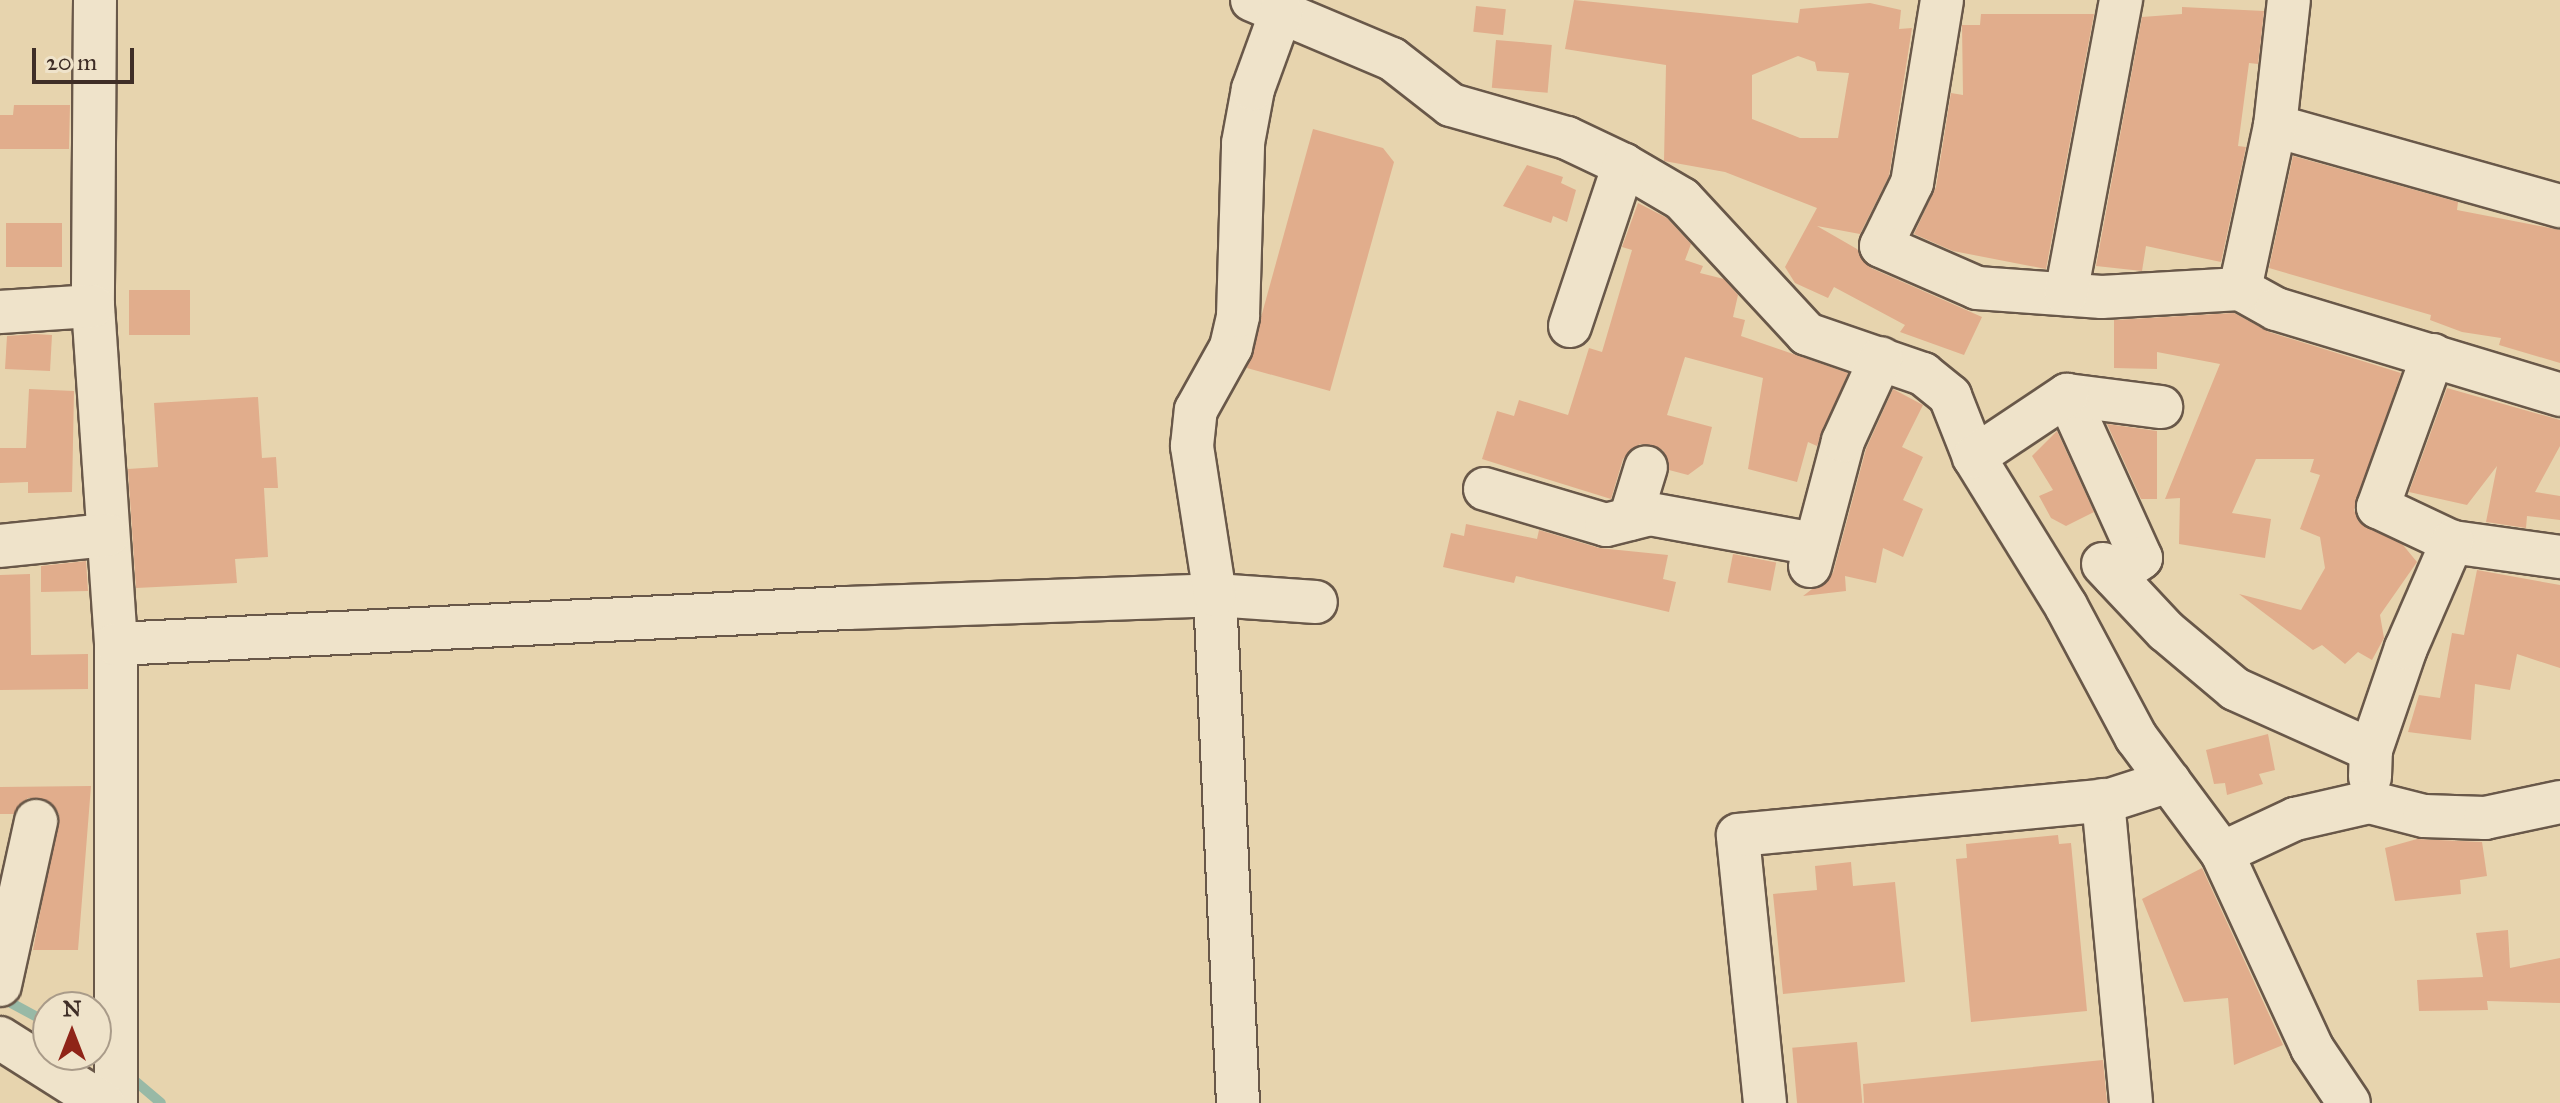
<!DOCTYPE html>
<style>
body{margin:0}
#map{position:relative;width:2560px;height:1103px;overflow:hidden;background:#e7d4ae;font-family:"IM FELL Great Primer",serif}
div>[style]{position:absolute}
[style*='--x']{left:calc(var(--x)*1px);top:calc(var(--y)*1px);width:calc(var(--w)*1px);rotate:calc(var(--a)*1deg)}
.stream>*{height:10px;margin:-5px;padding:0 5px;transform-origin:5px;border-radius:5px;background:#98b9a6}
.building>*{inset:0;background:#e1ad8c;transform-origin:0 0}
.roads{filter:drop-shadow(2px 0 #695849) drop-shadow(-2px 0 #695849) drop-shadow(0 2px #695849) drop-shadow(0 -2px #695849)}
.minor>*{height:42px;margin:-21px;padding:0 21px;transform-origin:21px;border-radius:21px;background:#efe3ca}
span{translate:-50% -50%;white-space:nowrap;text-align:center;line-height:1.15;-webkit-text-stroke:6px #efe3ca;paint-order:stroke}
.north{position:absolute;left:32px;top:991px;width:80px;height:80px;box-sizing:border-box;background:#efe3ca;border:2px solid #a99b89;border-radius:50%;rotate:0deg;font-size:22px;font-weight:700;line-height:32px;text-align:center;color:#3f2e27}
.north::after{content:'';display:block;margin:auto;width:28px;height:36px;background:#8f2418;clip-path:polygon(50% 0,100% 100%,50% 72%,0 100%)}
.scale{position:absolute;left:32px;top:48px;width:102px;height:36px;box-sizing:border-box;border:4px solid #3f2e27;border-top:0;padding-left:10px;font-size:24px;line-height:28px;white-space:nowrap;color:#3f2e27;-webkit-text-stroke:6px #efe3ca;paint-order:stroke}
</style>
<div id="map">
<div class="stream">
<div style="--x:0;--y:997;--w:55;--a:28.4"></div>
<div style="--x:128;--y:1075;--w:43;--a:40.3"></div>
</div>
<div class="building">
<div style="clip-path:polygon(evenodd,1574px 0,1798px 23px,1800px 9px,1870px 3px,1901px 10px,1899px 29px,1912px 28px,1889px 176px,1860px 234px,1817px 226px,1857px 249px,1871px 268px,1982px 317px,1964px 355px,1900px 332px,1905px 325px,1834px 287px,1828px 298px,1795px 283px,1785px 267px,1817px 208px,1725px 172px,1664px 161px,1666px 65px,1565px 49px,1574px 0,1798px 56px,1815px 62px,1817px 71px,1849px 73px,1838px 138px,1800px 138px,1752px 119px,1752px 75px,1798px 56px)"></div>
<div style="left:1476px;top:6px;width:30px;height:26px;rotate:6deg"></div>
<div style="clip-path:polygon(2182px 7px,2264px 11px,2258px 64px,2249px 63px,2238px 146px,2246px 147px,2221px 262px,2146px 246px,2142px 271px,2096px 266px,2142px 17px,2182px 14px)"></div>
<div style="clip-path:polygon(1981px 14px,2094px 14px,2046px 269px,1953px 251px,1914px 234px,1936px 187px,1951px 93px,1963px 95px,1962px 25px,1980px 25px)"></div>
<div style="left:1496px;top:40px;width:56px;height:48px;rotate:5deg"></div>
<div style="clip-path:polygon(14px 105px,70px 105px,69px 149px,0 149px,0 115px,13px 115px)"></div>
<div style="clip-path:polygon(1313px 129px,1383px 148px,1394px 162px,1330px 391px,1247px 368px)"></div>
<div style="clip-path:polygon(2293px 156px,2458px 202px,2457px 210px,2560px 230px,2560px 363px,2499px 345px,2501px 338px,2462px 332px,2430px 320px,2431px 315px,2269px 268px)"></div>
<div style="clip-path:polygon(1527px 165px,1563px 177px,1561px 183px,1576px 190px,1567px 222px,1553px 216px,1551px 223px,1503px 206px)"></div>
<div style="clip-path:polygon(1638px 203px,1667px 218px,1691px 244px,1685px 260px,1703px 266px,1700px 273px,1724px 279px,1738px 295px,1733px 317px,1745px 320px,1741px 336px,1848px 373px,1817px 446px,1808px 442px,1797px 482px,1748px 469px,1763px 378px,1685px 357px,1667px 415px,1712px 427px,1703px 464px,1688px 475px,1669px 470px,1663px 450px,1640px 444px,1623px 459px,1611px 499px,1482px 459px,1497px 411px,1514px 416px,1519px 400px,1568px 415px,1589px 348px,1602px 352px,1632px 250px,1622px 247px)"></div>
<div style="left:6px;top:223px;width:56px;height:44px"></div>
<div style="left:129px;top:290px;width:61px;height:45px"></div>
<div style="clip-path:polygon(2234px 313px,2269px 332px,2401px 373px,2354px 510px,2359px 522px,2403px 545px,2417px 562px,2380px 615px,2384px 638px,2372px 660px,2358px 652px,2345px 664px,2322px 645px,2313px 650px,2239px 594px,2301px 610px,2325px 568px,2320px 537px,2300px 529px,2320px 475px,2310px 472px,2314px 459px,2256px 459px,2232px 513px,2271px 519px,2265px 558px,2179px 544px,2180px 498px,2165px 499px,2220px 364px,2157px 352px,2157px 369px,2114px 368px,2114px 320px)"></div>
<div style="clip-path:polygon(35px 334px,52px 335px,50px 371px,5px 369px,7px 336px)"></div>
<div style="clip-path:polygon(2447px 388px,2560px 420px,2560px 446px,2535px 492px,2560px 496px,2560px 520px,2527px 516px,2526px 528px,2486px 522px,2497px 466px,2467px 505px,2409px 492px)"></div>
<div style="clip-path:polygon(29px 389px,74px 391px,72px 492px,28px 493px,28px 482px,0 483px,0 448px,26px 448px)"></div>
<div style="clip-path:polygon(1893px 389px,1923px 405px,1902px 447px,1923px 457px,1903px 500px,1923px 509px,1903px 557px,1883px 548px,1876px 583px,1845px 576px,1846px 591px,1803px 596px,1833px 573px,1866px 449px)"></div>
<div style="clip-path:polygon(258px 397px,262px 458px,276px 457px,278px 488px,264px 488px,268px 557px,235px 559px,237px 583px,136px 588px,128px 469px,158px 467px,154px 403px)"></div>
<div style="clip-path:polygon(2107px 424px,2157px 431px,2157px 499px,2141px 499px)"></div>
<div style="clip-path:polygon(2057px 431px,2094px 512px,2066px 526px,2051px 518px,2039px 496px,2053px 490px,2032px 456px)"></div>
<div style="clip-path:polygon(1466px 524px,1537px 539px,1539px 530px,1599px 548px,1668px 555px,1663px 579px,1676px 582px,1669px 612px,1516px 576px,1514px 583px,1443px 567px,1451px 533px,1464px 536px)"></div>
<div style="left:1733px;top:554px;width:44px;height:29px;rotate:11deg"></div>
<div style="clip-path:polygon(86px 561px,88px 591px,41px 592px,41px 566px)"></div>
<div style="clip-path:polygon(2477px 570px,2560px 585px,2560px 668px,2517px 654px,2510px 690px,2475px 684px,2471px 740px,2408px 732px,2419px 695px,2440px 698px,2452px 633px,2464px 635px)"></div>
<div style="clip-path:polygon(30px 574px,31px 655px,88px 654px,88px 689px,0 690px,0 575px)"></div>
<div style="clip-path:polygon(2268px 734px,2275px 770px,2259px 774px,2263px 784px,2227px 795px,2225px 783px,2214px 784px,2206px 750px)"></div>
<div style="clip-path:polygon(91px 786px,78px 950px,33px 950px,59px 814px,40px 798px,28px 798px,14px 814px,0 814px,0 787px)"></div>
<div style="clip-path:polygon(2058px 835px,2059px 844px,2071px 843px,2087px 1011px,1971px 1022px,1956px 859px,1967px 858px,1966px 844px)"></div>
<div style="clip-path:polygon(2417px 839px,2482px 842px,2487px 876px,2460px 880px,2461px 894px,2395px 901px,2385px 848px)"></div>
<div style="clip-path:polygon(1851px 862px,1853px 886px,1895px 882px,1905px 982px,1783px 994px,1773px 894px,1817px 890px,1815px 866px)"></div>
<div style="clip-path:polygon(2202px 868px,2283px 1045px,2234px 1065px,2228px 998px,2184px 1002px,2142px 899px)"></div>
<div style="clip-path:polygon(2508px 930px,2510px 968px,2560px 958px,2560px 1003px,2487px 1001px,2488px 1010px,2419px 1011px,2417px 980px,2483px 977px,2476px 933px)"></div>
<div style="left:1857px;top:1042px;width:61px;height:65px;rotate:85deg"></div>
<div style="clip-path:polygon(2103px 1060px,2107px 1103px,1864px 1103px,1863px 1084px)"></div>
</div>
<div class="roads">
<div class="minor">
<div style="--x:95;--y:0;--w:306;--a:90.4"></div>
<div style="--x:93;--y:306;--w:339;--a:86.1"></div>
<div style="--x:116;--y:644;--w:459;--a:90"></div>
<div style="--x:1252;--y:0;--w:152;--a:22.9"></div>
<div style="--x:1392;--y:59;--w:75;--a:37.9"></div>
<div style="--x:1451;--y:105;--w:121;--a:15.9"></div>
<div style="--x:1567;--y:138;--w:63;--a:25.3"></div>
<div style="--x:1624;--y:165;--w:67;--a:30.4"></div>
<div style="--x:1682;--y:199;--w:184;--a:47.2"></div>
<div style="--x:1807;--y:334;--w:123;--a:19"></div>
<div style="--x:1923;--y:374;--w:35;--a:39"></div>
<div style="--x:1950;--y:396;--w:66;--a:68.5"></div>
<div style="--x:1974;--y:457;--w:175;--a:58.3"></div>
<div style="--x:2066;--y:606;--w:149;--a:61.9"></div>
<div style="--x:2136;--y:737;--w:144;--a:53.4"></div>
<div style="--x:2222;--y:853;--w:215;--a:65.2"></div>
<div style="--x:2312;--y:1048;--w:66;--a:56.1"></div>
<div style="--x:1942;--y:0;--w:185;--a:99.3"></div>
<div style="--x:1912;--y:183;--w:70;--a:116.2"></div>
<div style="--x:1881;--y:246;--w:105;--a:23.6"></div>
<div style="--x:1977;--y:288;--w:125;--a:4.1"></div>
<div style="--x:2102;--y:297;--w:138;--a:-3.3"></div>
<div style="--x:2240;--y:289;--w:41;--a:29.1"></div>
<div style="--x:2276;--y:309;--w:297;--a:16.8"></div>
<div style="--x:2275;--y:126;--w:296;--a:15.7"></div>
<div style="--x:2240;--y:289;--w:167;--a:-77.9"></div>
<div style="--x:2275;--y:126;--w:127;--a:-83.7"></div>
<div style="--x:2066;--y:294;--w:299;--a:-79.4"></div>
<div style="--x:0;--y:312;--w:93;--a:-3.7"></div>
<div style="--x:1570;--y:326;--w:170;--a:-71.5"></div>
<div style="--x:2433;--y:355;--w:162;--a:109.9"></div>
<div style="--x:2378;--y:507;--w:82;--a:25.3"></div>
<div style="--x:2452;--y:542;--w:109;--a:7.9"></div>
<div style="--x:2067;--y:395;--w:179;--a:65.6"></div>
<div style="--x:2141;--y:558;--w:32;--a:145"></div>
<div style="--x:2067;--y:395;--w:95;--a:7.3"></div>
<div style="--x:1974;--y:457;--w:112;--a:-33.7"></div>
<div style="--x:1485;--y:489;--w:126;--a:16.6"></div>
<div style="--x:1606;--y:525;--w:45;--a:-14"></div>
<div style="--x:1650;--y:514;--w:166;--a:10.4"></div>
<div style="--x:1630;--y:519;--w:54;--a:-72.9"></div>
<div style="--x:0;--y:546;--w:108;--a:-5.9"></div>
<div style="--x:2103;--y:564;--w:92;--a:46.8"></div>
<div style="--x:2166;--y:631;--w:90;--a:40"></div>
<div style="--x:2235;--y:689;--w:149;--a:24.2"></div>
<div style="--x:1810;--y:566;--w:129;--a:-75.2"></div>
<div style="--x:1843;--y:441;--w:91;--a:-65.4"></div>
<div style="--x:116;--y:644;--w:732;--a:-2.82"></div>
<div style="--x:847;--y:608;--w:368;--a:-2"></div>
<div style="--x:1215;--y:595;--w:101;--a:4"></div>
<div style="--x:2370;--y:777;--w:27;--a:-88"></div>
<div style="--x:2371;--y:750;--w:108;--a:-71.1"></div>
<div style="--x:2406;--y:648;--w:116;--a:-66.5"></div>
<div style="--x:2103;--y:800;--w:304;--a:84.7"></div>
<div style="--x:2222;--y:853;--w:81;--a:-25"></div>
<div style="--x:2295;--y:819;--w:76;--a:-12.9"></div>
<div style="--x:2369;--y:802;--w:57;--a:14.3"></div>
<div style="--x:2424;--y:816;--w:61;--a:1.9"></div>
<div style="--x:2485;--y:818;--w:77;--a:-12"></div>
<div style="--x:0;--y:985;--w:168;--a:-77.6"></div>
<div style="--x:0;--y:1038;--w:122;--a:32.3"></div>
<div style="--x:1238;--y:1103;--w:509;--a:-92.59"></div>
<div style="--x:1215;--y:595;--w:151;--a:-98.8"></div>
<div style="--x:1192;--y:446;--w:36;--a:-84"></div>
<div style="--x:1196;--y:410;--w:72;--a:-60.9"></div>
<div style="--x:1231;--y:347;--w:32;--a:-77"></div>
<div style="--x:1238;--y:316;--w:173;--a:-88.3"></div>
<div style="--x:1243;--y:143;--w:55;--a:-79.5"></div>
<div style="--x:1253;--y:89;--w:82;--a:-70"></div>
<div style="--x:1765;--y:1103;--w:269;--a:-95.8"></div>
<div style="--x:1738;--y:835;--w:374;--a:-5.4"></div>
<div style="--x:2110;--y:800;--w:62;--a:-17.9"></div>
</div>
</div>
<div class="north">N</div>
<div class="scale">20 m</div>
</div>
